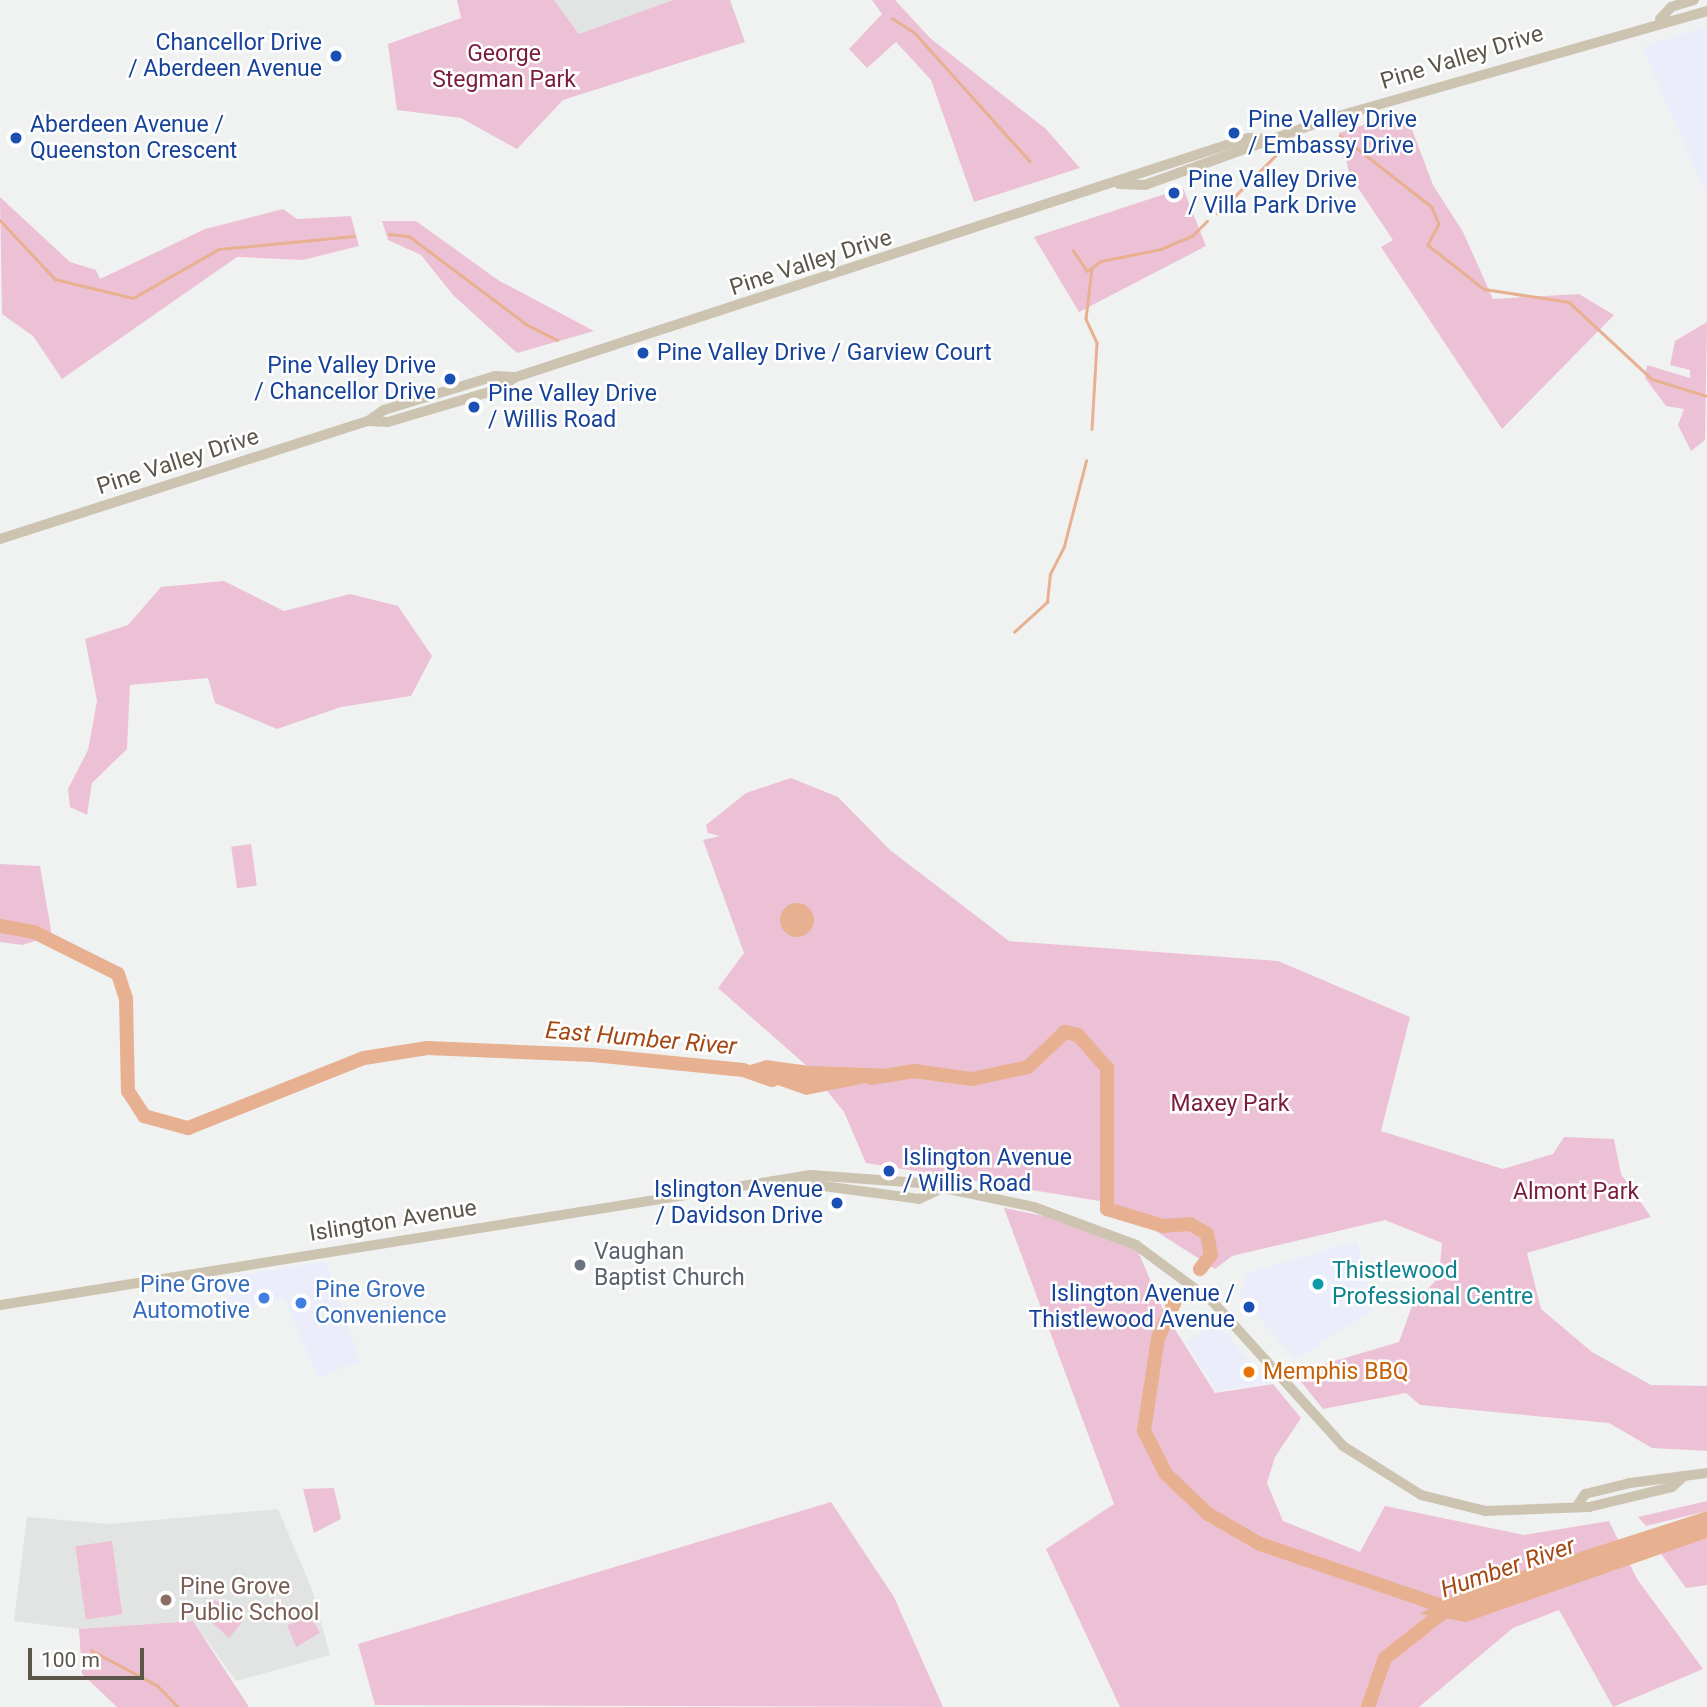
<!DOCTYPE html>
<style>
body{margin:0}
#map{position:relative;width:1707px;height:1707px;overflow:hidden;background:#f0f2f2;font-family:Roboto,sans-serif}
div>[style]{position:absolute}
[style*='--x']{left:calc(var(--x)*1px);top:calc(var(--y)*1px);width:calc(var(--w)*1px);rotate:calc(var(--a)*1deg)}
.commercial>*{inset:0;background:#ebedfb}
.education>*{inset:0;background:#e1e4e3}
.green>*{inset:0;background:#edc1d5;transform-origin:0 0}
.water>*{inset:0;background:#e7b191}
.round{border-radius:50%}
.stream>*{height:2.5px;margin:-1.25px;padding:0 1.25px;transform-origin:1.25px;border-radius:1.25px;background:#e7b191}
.river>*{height:14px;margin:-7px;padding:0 7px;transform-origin:7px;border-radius:7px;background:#e7b191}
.major>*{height:10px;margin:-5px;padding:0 5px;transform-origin:5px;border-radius:5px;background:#cdc3b1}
.dots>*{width:19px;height:19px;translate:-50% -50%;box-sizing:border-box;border:4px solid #fff;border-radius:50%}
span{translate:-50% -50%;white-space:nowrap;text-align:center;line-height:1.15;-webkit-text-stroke:5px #fff;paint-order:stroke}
.transit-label{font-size:23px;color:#164399}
.right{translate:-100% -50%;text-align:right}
.left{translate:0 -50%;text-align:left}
.park-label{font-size:23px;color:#7a1d3d}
.street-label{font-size:23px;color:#5c5549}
.worship-label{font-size:23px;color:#5b616d}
.culture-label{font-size:23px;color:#0d838f}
.shop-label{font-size:23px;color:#366cbe}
.food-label{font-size:23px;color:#c56008}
.education-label{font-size:23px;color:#785e54}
.water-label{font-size:24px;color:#a44915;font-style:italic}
.scale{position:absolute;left:28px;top:1648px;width:116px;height:32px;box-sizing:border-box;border:4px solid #5c5549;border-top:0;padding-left:9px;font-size:21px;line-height:24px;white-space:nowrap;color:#5c5549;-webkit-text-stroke:5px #fff;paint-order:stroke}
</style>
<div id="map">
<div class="commercial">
<div style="clip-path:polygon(1707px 26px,1707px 196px,1642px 47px)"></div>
<div style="clip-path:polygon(1357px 1241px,1373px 1309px,1296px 1360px,1239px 1295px,1247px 1273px)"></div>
<div style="clip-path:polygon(326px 1261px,360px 1361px,319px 1378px,283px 1298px,235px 1318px,227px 1296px,239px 1276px)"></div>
<div style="clip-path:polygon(1215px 1322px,1270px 1383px,1216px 1391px,1186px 1342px)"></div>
</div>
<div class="education">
<div style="clip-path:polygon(554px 0,673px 0,579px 34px)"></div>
<div style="clip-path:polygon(278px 1509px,313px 1592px,330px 1655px,236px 1681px,193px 1621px,79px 1629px,14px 1621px,27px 1517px,110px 1524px)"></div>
</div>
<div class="green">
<div style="clip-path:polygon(457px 0,554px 0,579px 34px,673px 0,730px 0,745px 42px,563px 100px,517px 149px,461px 118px,397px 110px,388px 44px,461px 18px)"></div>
<div style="clip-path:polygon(872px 0,895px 0,930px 38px,1046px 129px,1080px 168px,974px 202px,931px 80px,896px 42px,867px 68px,849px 49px,882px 14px)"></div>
<div style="clip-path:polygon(1405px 111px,1433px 185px,1463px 232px,1493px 299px,1579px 294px,1614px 315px,1502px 429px,1381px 247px,1393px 240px,1350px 176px,1339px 133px)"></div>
<div style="clip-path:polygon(1183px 188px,1206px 246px,1079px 312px,1034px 237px)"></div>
<div style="clip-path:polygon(0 197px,70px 262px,96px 270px,100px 279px,205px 229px,283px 209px,297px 219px,351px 216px,359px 246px,303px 260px,237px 257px,62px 379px,33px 336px,2px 314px)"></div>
<div style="clip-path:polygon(382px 221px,416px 221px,498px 280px,594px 331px,517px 353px,453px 295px,421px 255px,388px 240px)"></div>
<div style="clip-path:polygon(1707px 322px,1705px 440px,1691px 451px,1678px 425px,1684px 409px,1666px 406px,1645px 378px,1647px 365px,1690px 378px,1690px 370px,1670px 365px,1675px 341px)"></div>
<div style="clip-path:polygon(224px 581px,284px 611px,350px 594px,398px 606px,432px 656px,411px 696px,341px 707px,277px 729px,215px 703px,208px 678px,130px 685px,127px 749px,92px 783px,87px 815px,70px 807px,68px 789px,88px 750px,97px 701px,85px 639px,128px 625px,161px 587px)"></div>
<div style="clip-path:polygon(791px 778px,838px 797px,890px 850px,1009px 941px,1278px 961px,1410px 1017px,1381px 1131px,1503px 1169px,1553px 1154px,1564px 1137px,1614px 1139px,1621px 1174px,1651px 1217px,1527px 1253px,1541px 1309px,1592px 1352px,1651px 1385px,1707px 1386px,1707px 1451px,1652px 1448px,1609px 1423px,1420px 1405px,1406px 1393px,1323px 1409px,1294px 1373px,1399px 1342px,1412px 1306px,1439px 1277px,1442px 1243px,1385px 1220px,1232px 1256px,1215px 1269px,1112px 1203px,866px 1163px,844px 1112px,808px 1067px,718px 988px,744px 953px,703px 840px,720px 836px,708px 833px,706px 825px,746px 793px)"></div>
<div style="left:251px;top:844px;width:42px;height:20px;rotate:82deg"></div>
<div style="clip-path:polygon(0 864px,40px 866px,52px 936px,22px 945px,0 942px)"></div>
<div style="clip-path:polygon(1004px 1208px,1054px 1218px,1137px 1249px,1164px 1312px,1215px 1393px,1273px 1384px,1301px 1418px,1275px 1457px,1267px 1483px,1283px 1521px,1360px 1552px,1385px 1506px,1524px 1535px,1609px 1521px,1637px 1579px,1703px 1669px,1613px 1707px,1559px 1610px,1513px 1628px,1419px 1707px,1120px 1707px,1046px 1549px,1114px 1504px)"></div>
<div style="clip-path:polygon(334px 1488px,341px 1519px,314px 1533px,303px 1489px)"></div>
<div style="clip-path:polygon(1707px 1501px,1707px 1511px,1646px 1526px,1638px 1517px)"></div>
<div style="clip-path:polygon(831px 1502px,894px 1597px,943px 1707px,375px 1705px,358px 1644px)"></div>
<div style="clip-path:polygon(1707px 1538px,1707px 1585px,1686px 1588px,1659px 1551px)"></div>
<div style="left:112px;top:1541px;width:74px;height:37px;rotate:82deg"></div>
<div style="clip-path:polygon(210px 1599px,226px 1604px,242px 1622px,229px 1638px,198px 1610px)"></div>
<div style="clip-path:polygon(311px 1617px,320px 1633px,296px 1647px,287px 1625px)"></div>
<div style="clip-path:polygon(193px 1621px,249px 1707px,117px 1707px,82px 1674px,79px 1629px)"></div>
</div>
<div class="water">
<div class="round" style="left:780px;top:903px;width:34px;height:34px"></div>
<div style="clip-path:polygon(766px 1060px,810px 1066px,893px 1069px,886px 1079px,806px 1095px,755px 1077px,750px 1065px)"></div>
<div style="clip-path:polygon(1707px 1511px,1707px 1538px,1466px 1622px,1420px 1614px,1456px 1592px)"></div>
</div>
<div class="stream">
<div style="--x:892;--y:18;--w:27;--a:33"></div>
<div style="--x:915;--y:33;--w:172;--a:48.1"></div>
<div style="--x:1340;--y:135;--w:117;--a:38"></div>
<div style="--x:1432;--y:207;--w:18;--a:68"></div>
<div style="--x:1439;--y:224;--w:24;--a:118"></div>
<div style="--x:1428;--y:245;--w:71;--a:38.2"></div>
<div style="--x:1484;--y:289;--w:86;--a:8.7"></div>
<div style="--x:1569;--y:302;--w:113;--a:42.9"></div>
<div style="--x:1652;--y:379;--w:58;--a:17.2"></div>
<div style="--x:1217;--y:214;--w:86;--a:-45"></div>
<div style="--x:0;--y:220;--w:81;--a:47"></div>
<div style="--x:55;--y:279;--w:80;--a:13.7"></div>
<div style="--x:133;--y:298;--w:99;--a:-29.7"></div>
<div style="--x:219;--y:249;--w:135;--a:-5.5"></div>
<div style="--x:389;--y:234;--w:20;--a:6"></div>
<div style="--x:409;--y:236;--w:146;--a:36.9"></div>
<div style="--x:526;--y:324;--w:35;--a:27"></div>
<div style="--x:1073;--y:250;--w:25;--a:56"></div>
<div style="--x:1087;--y:271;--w:17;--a:-36"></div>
<div style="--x:1101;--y:261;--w:61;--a:-11.3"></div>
<div style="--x:1161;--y:249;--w:34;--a:-23"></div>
<div style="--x:1192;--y:236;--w:21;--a:-45"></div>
<div style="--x:1092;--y:268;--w:51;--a:96.7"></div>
<div style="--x:1086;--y:319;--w:26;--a:65"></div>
<div style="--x:1097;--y:343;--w:86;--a:93.3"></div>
<div style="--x:1014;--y:632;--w:45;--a:-42.3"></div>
<div style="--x:1047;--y:602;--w:28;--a:-84"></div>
<div style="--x:1050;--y:574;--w:31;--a:-63"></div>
<div style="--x:1064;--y:546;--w:88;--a:-75.5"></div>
<div style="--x:91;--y:1650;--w:76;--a:28.2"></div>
<div style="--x:158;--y:1686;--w:29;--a:46"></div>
</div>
<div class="river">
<div style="--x:0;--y:926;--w:35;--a:10"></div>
<div style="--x:34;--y:932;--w:94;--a:26.6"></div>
<div style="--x:118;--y:974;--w:26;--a:72"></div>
<div style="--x:126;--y:999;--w:92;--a:88.8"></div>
<div style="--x:128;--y:1091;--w:30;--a:57"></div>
<div style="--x:144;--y:1116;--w:46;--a:15.3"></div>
<div style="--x:188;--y:1128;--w:189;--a:-21.7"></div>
<div style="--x:364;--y:1058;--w:64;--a:-9"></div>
<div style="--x:427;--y:1048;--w:166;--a:2.4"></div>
<div style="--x:593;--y:1055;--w:151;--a:5.7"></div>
<div style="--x:743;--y:1070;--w:31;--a:19"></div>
<div style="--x:871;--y:1078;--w:44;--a:-9.2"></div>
<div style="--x:914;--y:1071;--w:59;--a:7.9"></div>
<div style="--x:972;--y:1079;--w:57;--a:-12.1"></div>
<div style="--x:1028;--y:1067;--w:51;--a:-43.4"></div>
<div style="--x:1065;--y:1032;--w:13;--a:13"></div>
<div style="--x:1078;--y:1035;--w:44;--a:48.7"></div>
<div style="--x:1107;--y:1068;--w:141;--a:90"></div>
<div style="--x:1107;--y:1209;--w:59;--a:16.9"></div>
<div style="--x:1163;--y:1226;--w:27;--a:-4"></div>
<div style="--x:1190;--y:1224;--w:20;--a:30"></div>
<div style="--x:1207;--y:1234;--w:21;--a:79"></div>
<div style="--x:1211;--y:1255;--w:18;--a:128"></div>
<div style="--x:1177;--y:1297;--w:45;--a:114.9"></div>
<div style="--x:1158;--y:1338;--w:94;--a:98.6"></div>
<div style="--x:1144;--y:1431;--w:48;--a:62.9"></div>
<div style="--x:1166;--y:1474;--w:58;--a:43.6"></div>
<div style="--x:1208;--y:1514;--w:60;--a:30"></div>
<div style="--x:1260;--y:1544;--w:199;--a:18.8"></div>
<div style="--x:1368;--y:1707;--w:52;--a:-70.9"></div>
<div style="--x:1385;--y:1658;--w:83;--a:-38.1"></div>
</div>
<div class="major">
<div style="--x:1660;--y:19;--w:16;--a:-47"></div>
<div style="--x:1671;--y:7;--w:24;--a:-17"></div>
<div style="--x:1119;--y:184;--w:26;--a:2"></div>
<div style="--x:1145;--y:185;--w:195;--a:-19.8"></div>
<div style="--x:1328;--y:119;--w:394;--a:-15.9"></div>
<div style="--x:368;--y:421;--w:20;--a:3"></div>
<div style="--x:388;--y:422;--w:113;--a:-16.5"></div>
<div style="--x:496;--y:390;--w:24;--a:-33"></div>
<div style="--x:516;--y:377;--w:770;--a:-18.08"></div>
<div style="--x:1248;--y:138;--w:30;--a:2"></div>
<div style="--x:0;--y:539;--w:386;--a:-17.8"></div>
<div style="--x:368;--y:421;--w:19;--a:-35"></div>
<div style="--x:384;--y:410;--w:116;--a:-17"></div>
<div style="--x:495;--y:376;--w:20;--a:3"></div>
<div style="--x:794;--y:1182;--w:126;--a:7.7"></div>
<div style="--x:919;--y:1199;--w:19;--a:-25"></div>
<div style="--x:0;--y:1305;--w:821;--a:-9.11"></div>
<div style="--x:811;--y:1175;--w:109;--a:4.2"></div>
<div style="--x:920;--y:1183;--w:116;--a:11.9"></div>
<div style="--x:1034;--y:1207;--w:109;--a:20.4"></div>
<div style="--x:1136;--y:1245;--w:96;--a:36.5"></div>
<div style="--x:1213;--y:1302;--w:194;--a:47.9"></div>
<div style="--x:1343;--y:1446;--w:92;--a:32.1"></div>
<div style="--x:1421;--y:1495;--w:66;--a:14"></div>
<div style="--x:1485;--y:1511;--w:104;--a:-2.2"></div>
<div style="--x:1589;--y:1507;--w:85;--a:-13.5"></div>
<div style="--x:1672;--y:1487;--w:16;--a:-43"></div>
<div style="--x:1579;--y:1503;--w:11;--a:-56"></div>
<div style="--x:1585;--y:1494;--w:46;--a:-13.7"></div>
<div style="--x:1630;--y:1483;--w:78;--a:-7.4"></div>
</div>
<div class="dots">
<div style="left:336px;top:56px;background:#1a4fb4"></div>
<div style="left:1234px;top:133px;background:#1a4fb4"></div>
<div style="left:16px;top:138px;background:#1a4fb4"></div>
<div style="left:1174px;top:193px;background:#1a4fb4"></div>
<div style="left:643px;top:353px;background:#1a4fb4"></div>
<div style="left:450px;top:379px;background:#1a4fb4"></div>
<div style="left:474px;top:407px;background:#1a4fb4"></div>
<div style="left:889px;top:1171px;background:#1a4fb4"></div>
<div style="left:837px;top:1203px;background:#1a4fb4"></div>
<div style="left:580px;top:1265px;background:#6b7280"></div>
<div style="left:1318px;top:1284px;background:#0f9aa8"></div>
<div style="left:264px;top:1298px;background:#3f7fe0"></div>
<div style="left:301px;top:1303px;background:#3f7fe0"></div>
<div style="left:1249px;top:1307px;background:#1a4fb4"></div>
<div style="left:1249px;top:1372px;background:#e8710a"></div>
<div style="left:166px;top:1600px;background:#8d6e63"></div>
</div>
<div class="transit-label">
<span class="right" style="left:322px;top:56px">Chancellor Drive<br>/ Aberdeen Avenue</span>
<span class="left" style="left:1248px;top:133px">Pine Valley Drive<br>/ Embassy Drive</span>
<span class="left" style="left:30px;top:138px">Aberdeen Avenue /<br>Queenston Crescent</span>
<span class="left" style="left:1188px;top:193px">Pine Valley Drive<br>/ Villa Park Drive</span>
<span class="left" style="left:657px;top:353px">Pine Valley Drive / Garview Court</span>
<span class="right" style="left:436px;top:379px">Pine Valley Drive<br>/ Chancellor Drive</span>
<span class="left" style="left:488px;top:407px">Pine Valley Drive<br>/ Willis Road</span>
<span class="left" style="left:903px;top:1171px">Islington Avenue<br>/ Willis Road</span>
<span class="right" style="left:823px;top:1203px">Islington Avenue<br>/ Davidson Drive</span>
<span class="right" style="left:1235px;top:1307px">Islington Avenue /<br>Thistlewood Avenue</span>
</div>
<div class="park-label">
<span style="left:504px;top:67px">George<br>Stegman Park</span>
<span style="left:1230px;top:1104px">Maxey Park</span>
<span style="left:1576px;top:1192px">Almont Park</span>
</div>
<div class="street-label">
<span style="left:1462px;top:58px;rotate:-17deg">Pine Valley Drive</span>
<span style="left:811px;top:263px;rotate:-18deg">Pine Valley Drive</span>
<span style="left:178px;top:462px;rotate:-18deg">Pine Valley Drive</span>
<span style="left:393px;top:1221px;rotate:-9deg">Islington Avenue</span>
</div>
<div class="worship-label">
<span class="left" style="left:594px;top:1265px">Vaughan<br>Baptist Church</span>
</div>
<div class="culture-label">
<span class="left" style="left:1332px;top:1284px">Thistlewood<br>Professional Centre</span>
</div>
<div class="shop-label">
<span class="right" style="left:250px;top:1298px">Pine Grove<br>Automotive</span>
<span class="left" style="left:315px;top:1303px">Pine Grove<br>Convenience</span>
</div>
<div class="food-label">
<span class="left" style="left:1263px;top:1372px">Memphis BBQ</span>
</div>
<div class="education-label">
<span class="left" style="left:180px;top:1600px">Pine Grove<br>Public School</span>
</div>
<div class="water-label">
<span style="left:641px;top:1039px;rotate:5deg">East Humber River</span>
<span style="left:1508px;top:1568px;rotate:-19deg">Humber River</span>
</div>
<div class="scale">100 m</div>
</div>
